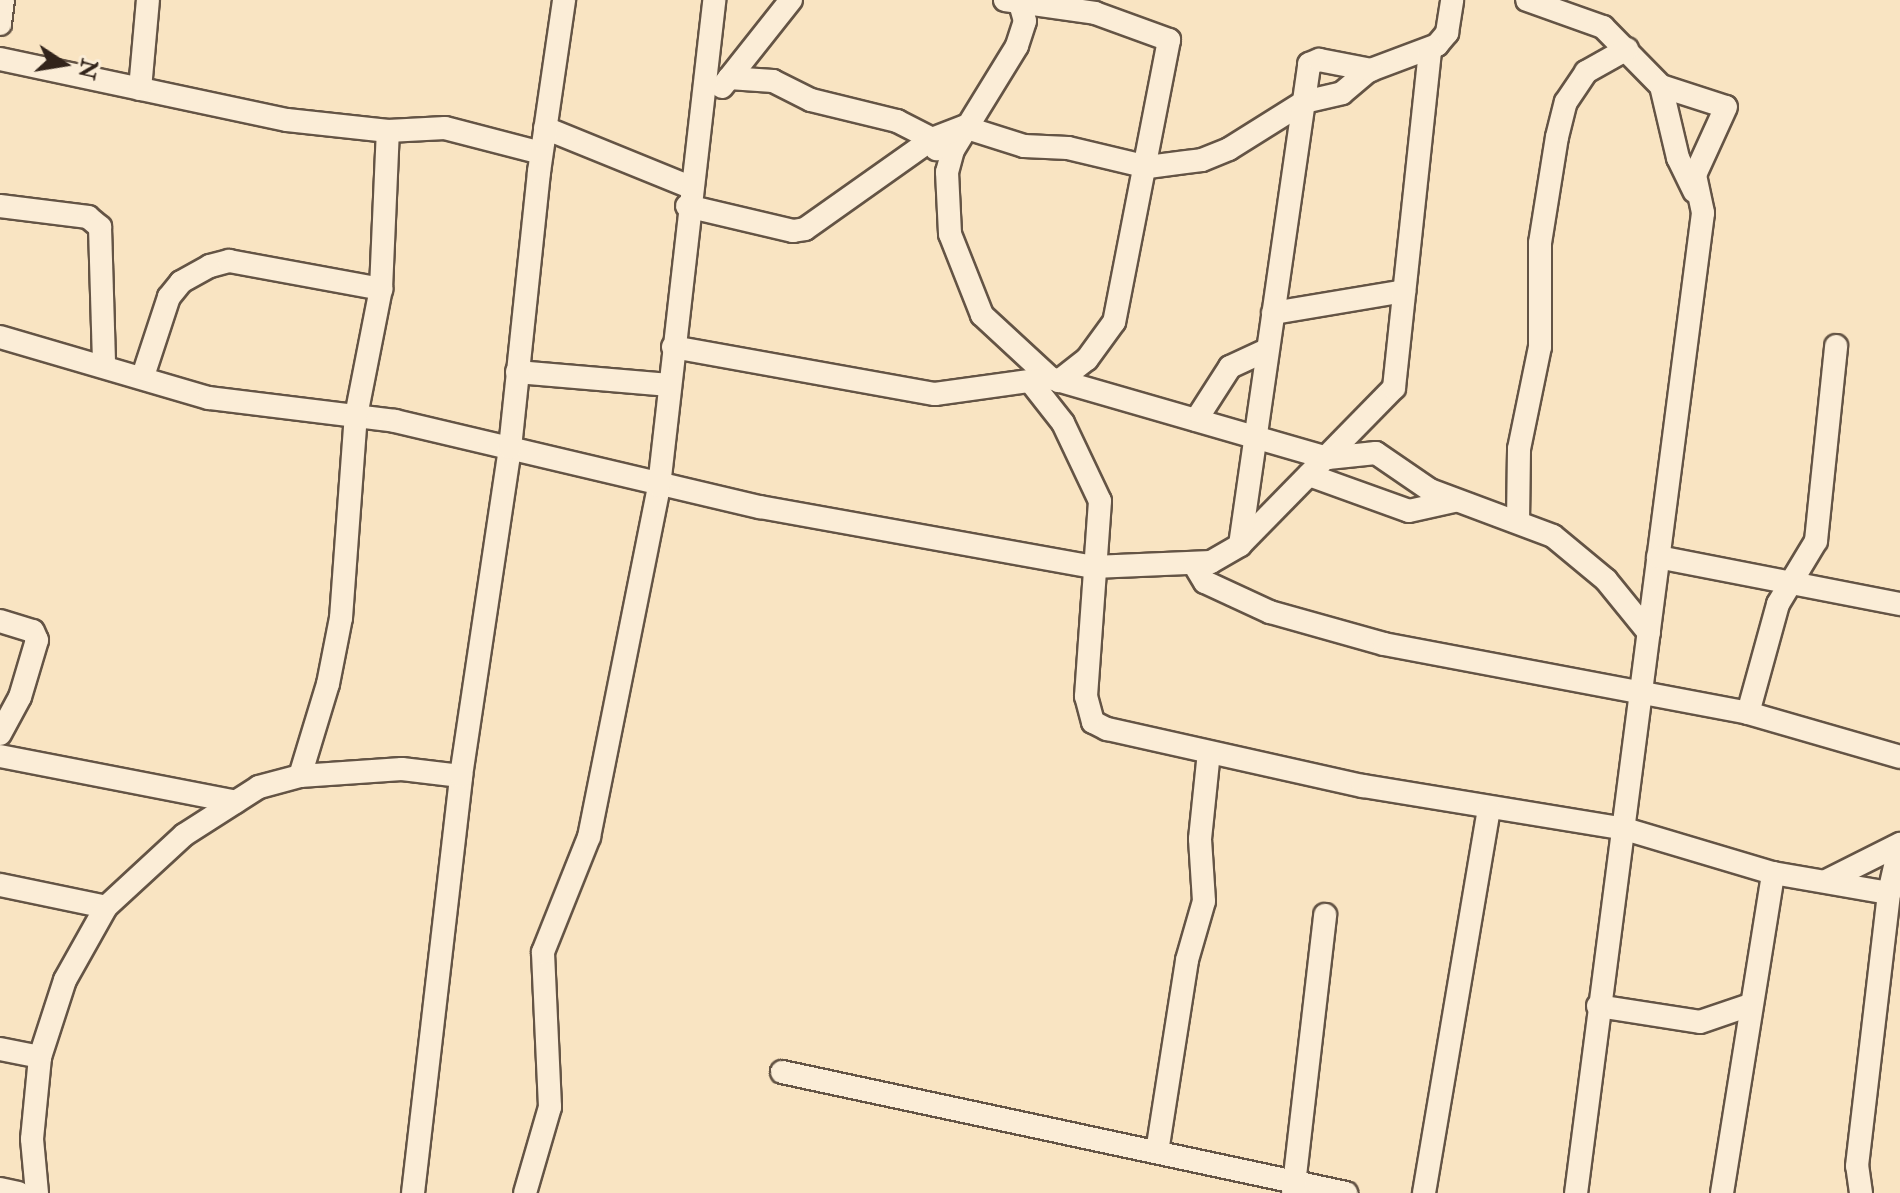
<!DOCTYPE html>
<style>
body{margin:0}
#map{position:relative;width:1900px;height:1193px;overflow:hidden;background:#f9e4c2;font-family:"IM FELL Double Pica",serif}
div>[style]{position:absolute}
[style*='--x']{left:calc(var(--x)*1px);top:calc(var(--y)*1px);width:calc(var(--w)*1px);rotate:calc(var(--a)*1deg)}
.roads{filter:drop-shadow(2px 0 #645445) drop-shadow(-2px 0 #645445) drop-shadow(0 2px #645445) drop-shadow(0 -2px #645445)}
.minor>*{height:22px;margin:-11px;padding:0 11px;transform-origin:11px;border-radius:11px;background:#fbedd7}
span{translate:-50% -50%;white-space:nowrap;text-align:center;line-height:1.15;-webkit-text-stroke:6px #fbedd7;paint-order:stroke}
.north{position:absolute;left:24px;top:24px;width:80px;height:80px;-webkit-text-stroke:6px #fbedd7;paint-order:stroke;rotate:102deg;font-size:22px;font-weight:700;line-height:32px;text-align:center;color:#32241b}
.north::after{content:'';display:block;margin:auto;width:28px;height:36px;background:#32241b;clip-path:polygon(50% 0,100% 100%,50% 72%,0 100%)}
</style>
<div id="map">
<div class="roads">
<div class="minor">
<div style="--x:1005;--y:0;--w:91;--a:8.2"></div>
<div style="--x:1095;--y:13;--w:79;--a:20"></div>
<div style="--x:1169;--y:40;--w:287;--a:101"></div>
<div style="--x:1114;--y:322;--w:46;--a:126.1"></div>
<div style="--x:1087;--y:359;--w:36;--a:142"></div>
<div style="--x:1019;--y:0;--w:22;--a:74"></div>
<div style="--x:1025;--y:21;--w:26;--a:108"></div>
<div style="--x:1017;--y:46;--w:122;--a:121.6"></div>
<div style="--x:953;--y:150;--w:23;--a:105"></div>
<div style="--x:947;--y:172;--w:62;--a:87.2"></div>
<div style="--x:950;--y:234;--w:87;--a:68.4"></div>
<div style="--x:982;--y:315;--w:93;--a:42.8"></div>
<div style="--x:1527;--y:0;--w:81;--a:19.6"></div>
<div style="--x:1603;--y:27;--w:83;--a:45.5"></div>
<div style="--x:1661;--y:86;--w:68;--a:17.9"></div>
<div style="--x:1726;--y:107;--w:75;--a:114.5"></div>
<div style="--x:1695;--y:175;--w:39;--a:78"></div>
<div style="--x:1703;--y:213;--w:988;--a:97.38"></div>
<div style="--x:0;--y:24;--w:24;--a:-83"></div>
<div style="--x:0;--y:59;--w:293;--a:12"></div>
<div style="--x:287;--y:120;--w:102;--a:6.2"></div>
<div style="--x:388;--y:131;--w:57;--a:-3"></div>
<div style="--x:445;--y:128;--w:99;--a:14.6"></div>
<div style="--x:729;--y:78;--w:44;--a:3.9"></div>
<div style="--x:773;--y:81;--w:42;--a:26.6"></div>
<div style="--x:811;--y:100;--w:89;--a:13.7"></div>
<div style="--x:897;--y:121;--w:39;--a:27"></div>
<div style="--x:932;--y:139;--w:11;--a:68"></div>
<div style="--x:1661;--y:86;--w:74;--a:76.7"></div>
<div style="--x:1678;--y:158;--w:37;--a:64"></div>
<div style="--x:722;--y:87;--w:111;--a:-51.6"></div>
<div style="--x:140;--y:89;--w:89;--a:-84.9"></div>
<div style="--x:545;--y:128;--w:157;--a:22.1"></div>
<div style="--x:0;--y:206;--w:89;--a:7.1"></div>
<div style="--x:88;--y:217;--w:16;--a:40"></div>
<div style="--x:100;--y:227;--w:138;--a:88.3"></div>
<div style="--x:687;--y:206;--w:109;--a:13.3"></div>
<div style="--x:793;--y:231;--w:12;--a:-9"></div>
<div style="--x:805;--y:229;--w:156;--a:-35.3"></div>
<div style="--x:932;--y:139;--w:34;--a:-21"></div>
<div style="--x:964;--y:127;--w:63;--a:17.6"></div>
<div style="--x:1024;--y:146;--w:44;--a:2.6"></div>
<div style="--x:1068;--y:148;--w:82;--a:13.4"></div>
<div style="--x:1148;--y:167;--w:54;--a:-7.4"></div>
<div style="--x:1202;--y:160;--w:29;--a:-22"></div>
<div style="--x:1229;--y:149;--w:89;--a:-32.1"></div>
<div style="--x:1304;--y:102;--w:39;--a:-13"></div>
<div style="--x:1342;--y:93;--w:34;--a:-40"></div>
<div style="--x:1368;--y:71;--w:74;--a:-20.6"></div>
<div style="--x:1437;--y:45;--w:16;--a:-50"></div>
<div style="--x:1447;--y:33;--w:33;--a:-81"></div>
<div style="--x:1273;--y:313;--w:133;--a:-9.5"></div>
<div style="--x:0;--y:337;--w:218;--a:16.3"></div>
<div style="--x:209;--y:398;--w:187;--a:7"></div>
<div style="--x:395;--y:421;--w:375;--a:13.3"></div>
<div style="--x:760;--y:507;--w:338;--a:10.2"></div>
<div style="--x:1093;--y:567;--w:118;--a:-2.4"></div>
<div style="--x:1211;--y:562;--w:34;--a:-30"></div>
<div style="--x:1240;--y:545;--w:220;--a:-45.6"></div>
<div style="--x:1394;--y:388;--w:341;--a:-83.9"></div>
<div style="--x:673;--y:347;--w:266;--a:10.2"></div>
<div style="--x:935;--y:394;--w:116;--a:-7.9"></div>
<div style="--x:1050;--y:378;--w:289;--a:16.1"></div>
<div style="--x:1328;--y:458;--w:48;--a:-5.9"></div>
<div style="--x:1376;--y:453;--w:65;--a:34.4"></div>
<div style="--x:1430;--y:490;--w:131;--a:20.5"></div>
<div style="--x:1553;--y:536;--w:69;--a:39.7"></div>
<div style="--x:1606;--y:580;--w:68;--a:50.9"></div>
<div style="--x:517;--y:372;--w:153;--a:4.9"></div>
<div style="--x:143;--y:376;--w:83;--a:-71.8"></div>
<div style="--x:169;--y:297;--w:19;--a:-51"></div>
<div style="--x:181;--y:282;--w:33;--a:-29"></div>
<div style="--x:210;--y:266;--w:20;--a:-15"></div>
<div style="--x:229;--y:261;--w:155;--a:10.4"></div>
<div style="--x:1030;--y:381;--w:53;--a:51.8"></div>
<div style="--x:1063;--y:423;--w:86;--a:64.6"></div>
<div style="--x:1100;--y:501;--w:196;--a:94.1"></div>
<div style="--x:1086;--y:696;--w:27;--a:75"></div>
<div style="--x:1093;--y:722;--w:16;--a:27"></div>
<div style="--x:1107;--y:729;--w:262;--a:12.6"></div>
<div style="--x:1363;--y:786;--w:266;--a:9.3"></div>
<div style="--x:1625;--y:829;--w:154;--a:16.6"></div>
<div style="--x:1773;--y:873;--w:118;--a:9.8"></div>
<div style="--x:1196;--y:420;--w:63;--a:-57.3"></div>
<div style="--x:1230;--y:367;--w:41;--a:-24.7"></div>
<div style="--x:1309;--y:475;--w:106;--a:19.8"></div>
<div style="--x:1409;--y:511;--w:46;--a:-12.5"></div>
<div style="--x:1518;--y:522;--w:73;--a:-89.2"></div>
<div style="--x:1519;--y:449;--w:104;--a:-78.4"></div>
<div style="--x:1540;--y:347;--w:104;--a:-90"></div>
<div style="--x:1540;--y:243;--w:107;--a:-80.9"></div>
<div style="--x:1557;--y:137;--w:36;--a:-76"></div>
<div style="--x:1566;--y:102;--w:36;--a:-56"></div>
<div style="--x:1586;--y:72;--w:47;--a:-29.3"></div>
<div style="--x:1240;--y:545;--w:486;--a:-81.8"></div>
<div style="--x:1309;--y:64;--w:11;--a:-22"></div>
<div style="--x:1319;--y:60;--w:53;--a:10.9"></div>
<div style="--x:1658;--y:557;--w:247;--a:11"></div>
<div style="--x:1194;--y:564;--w:21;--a:59"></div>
<div style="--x:1205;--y:582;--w:72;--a:24.8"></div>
<div style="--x:1270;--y:612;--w:118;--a:15.7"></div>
<div style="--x:1384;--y:644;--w:370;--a:10.7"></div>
<div style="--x:1748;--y:713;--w:158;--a:16.1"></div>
<div style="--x:0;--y:621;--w:34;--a:17"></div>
<div style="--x:33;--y:631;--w:10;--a:66"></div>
<div style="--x:37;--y:640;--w:59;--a:106.6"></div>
<div style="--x:20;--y:697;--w:42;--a:118.4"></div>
<div style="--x:1748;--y:713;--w:113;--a:-74.6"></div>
<div style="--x:1778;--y:604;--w:74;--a:-58.9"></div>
<div style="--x:1816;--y:541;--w:196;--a:-84.1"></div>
<div style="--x:0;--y:756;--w:240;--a:11"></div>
<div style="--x:300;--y:776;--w:96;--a:-73.1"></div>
<div style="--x:328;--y:684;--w:67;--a:-78.9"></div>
<div style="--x:341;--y:618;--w:203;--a:-85.8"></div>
<div style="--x:356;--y:416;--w:129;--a:-78.9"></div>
<div style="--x:381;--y:289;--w:158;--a:-87.5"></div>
<div style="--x:1826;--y:881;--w:83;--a:-26.6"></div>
<div style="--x:0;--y:885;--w:108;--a:11.7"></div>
<div style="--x:1598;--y:1006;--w:103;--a:8.9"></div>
<div style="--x:1700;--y:1022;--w:53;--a:-18.8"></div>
<div style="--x:0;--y:1049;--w:41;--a:11.3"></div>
<div style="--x:782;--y:1072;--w:577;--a:12.11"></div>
<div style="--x:1157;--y:1152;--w:194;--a:-81.1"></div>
<div style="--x:1187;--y:960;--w:61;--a:-73.9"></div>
<div style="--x:1204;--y:901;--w:62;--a:-93.7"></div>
<div style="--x:1200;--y:839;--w:87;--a:-84.1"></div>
<div style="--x:0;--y:1189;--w:19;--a:12"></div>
<div style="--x:37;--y:1193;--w:54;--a:-95.3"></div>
<div style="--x:32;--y:1139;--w:82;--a:-84.4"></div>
<div style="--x:40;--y:1057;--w:81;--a:-72"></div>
<div style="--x:65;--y:980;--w:84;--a:-60.7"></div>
<div style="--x:106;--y:907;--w:106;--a:-42.7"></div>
<div style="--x:184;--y:835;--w:89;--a:-32.6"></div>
<div style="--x:259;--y:787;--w:42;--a:-15"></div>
<div style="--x:300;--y:776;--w:102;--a:-3.9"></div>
<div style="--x:402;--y:769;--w:59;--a:6.8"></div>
<div style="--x:413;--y:1193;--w:420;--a:-83.4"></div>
<div style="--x:461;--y:776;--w:332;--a:-81.5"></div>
<div style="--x:510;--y:448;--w:278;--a:-84"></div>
<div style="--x:539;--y:172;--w:174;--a:-81.7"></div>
<div style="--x:525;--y:1193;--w:90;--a:-73.8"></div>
<div style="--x:550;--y:1107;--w:155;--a:-92.6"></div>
<div style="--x:543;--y:952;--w:124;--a:-68.2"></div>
<div style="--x:589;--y:837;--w:358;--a:-78.7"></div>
<div style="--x:659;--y:486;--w:489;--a:-83.5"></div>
<div style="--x:1293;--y:1193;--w:280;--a:-83.4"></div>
<div style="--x:1424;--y:1193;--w:389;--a:-80.4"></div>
<div style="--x:1722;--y:1193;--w:324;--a:-80.9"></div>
<div style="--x:1861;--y:1193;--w:27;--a:-98"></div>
<div style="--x:1857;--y:1166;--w:275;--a:-83.3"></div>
<div style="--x:1889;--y:893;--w:50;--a:-77.3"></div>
</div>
</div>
<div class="north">N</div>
</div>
